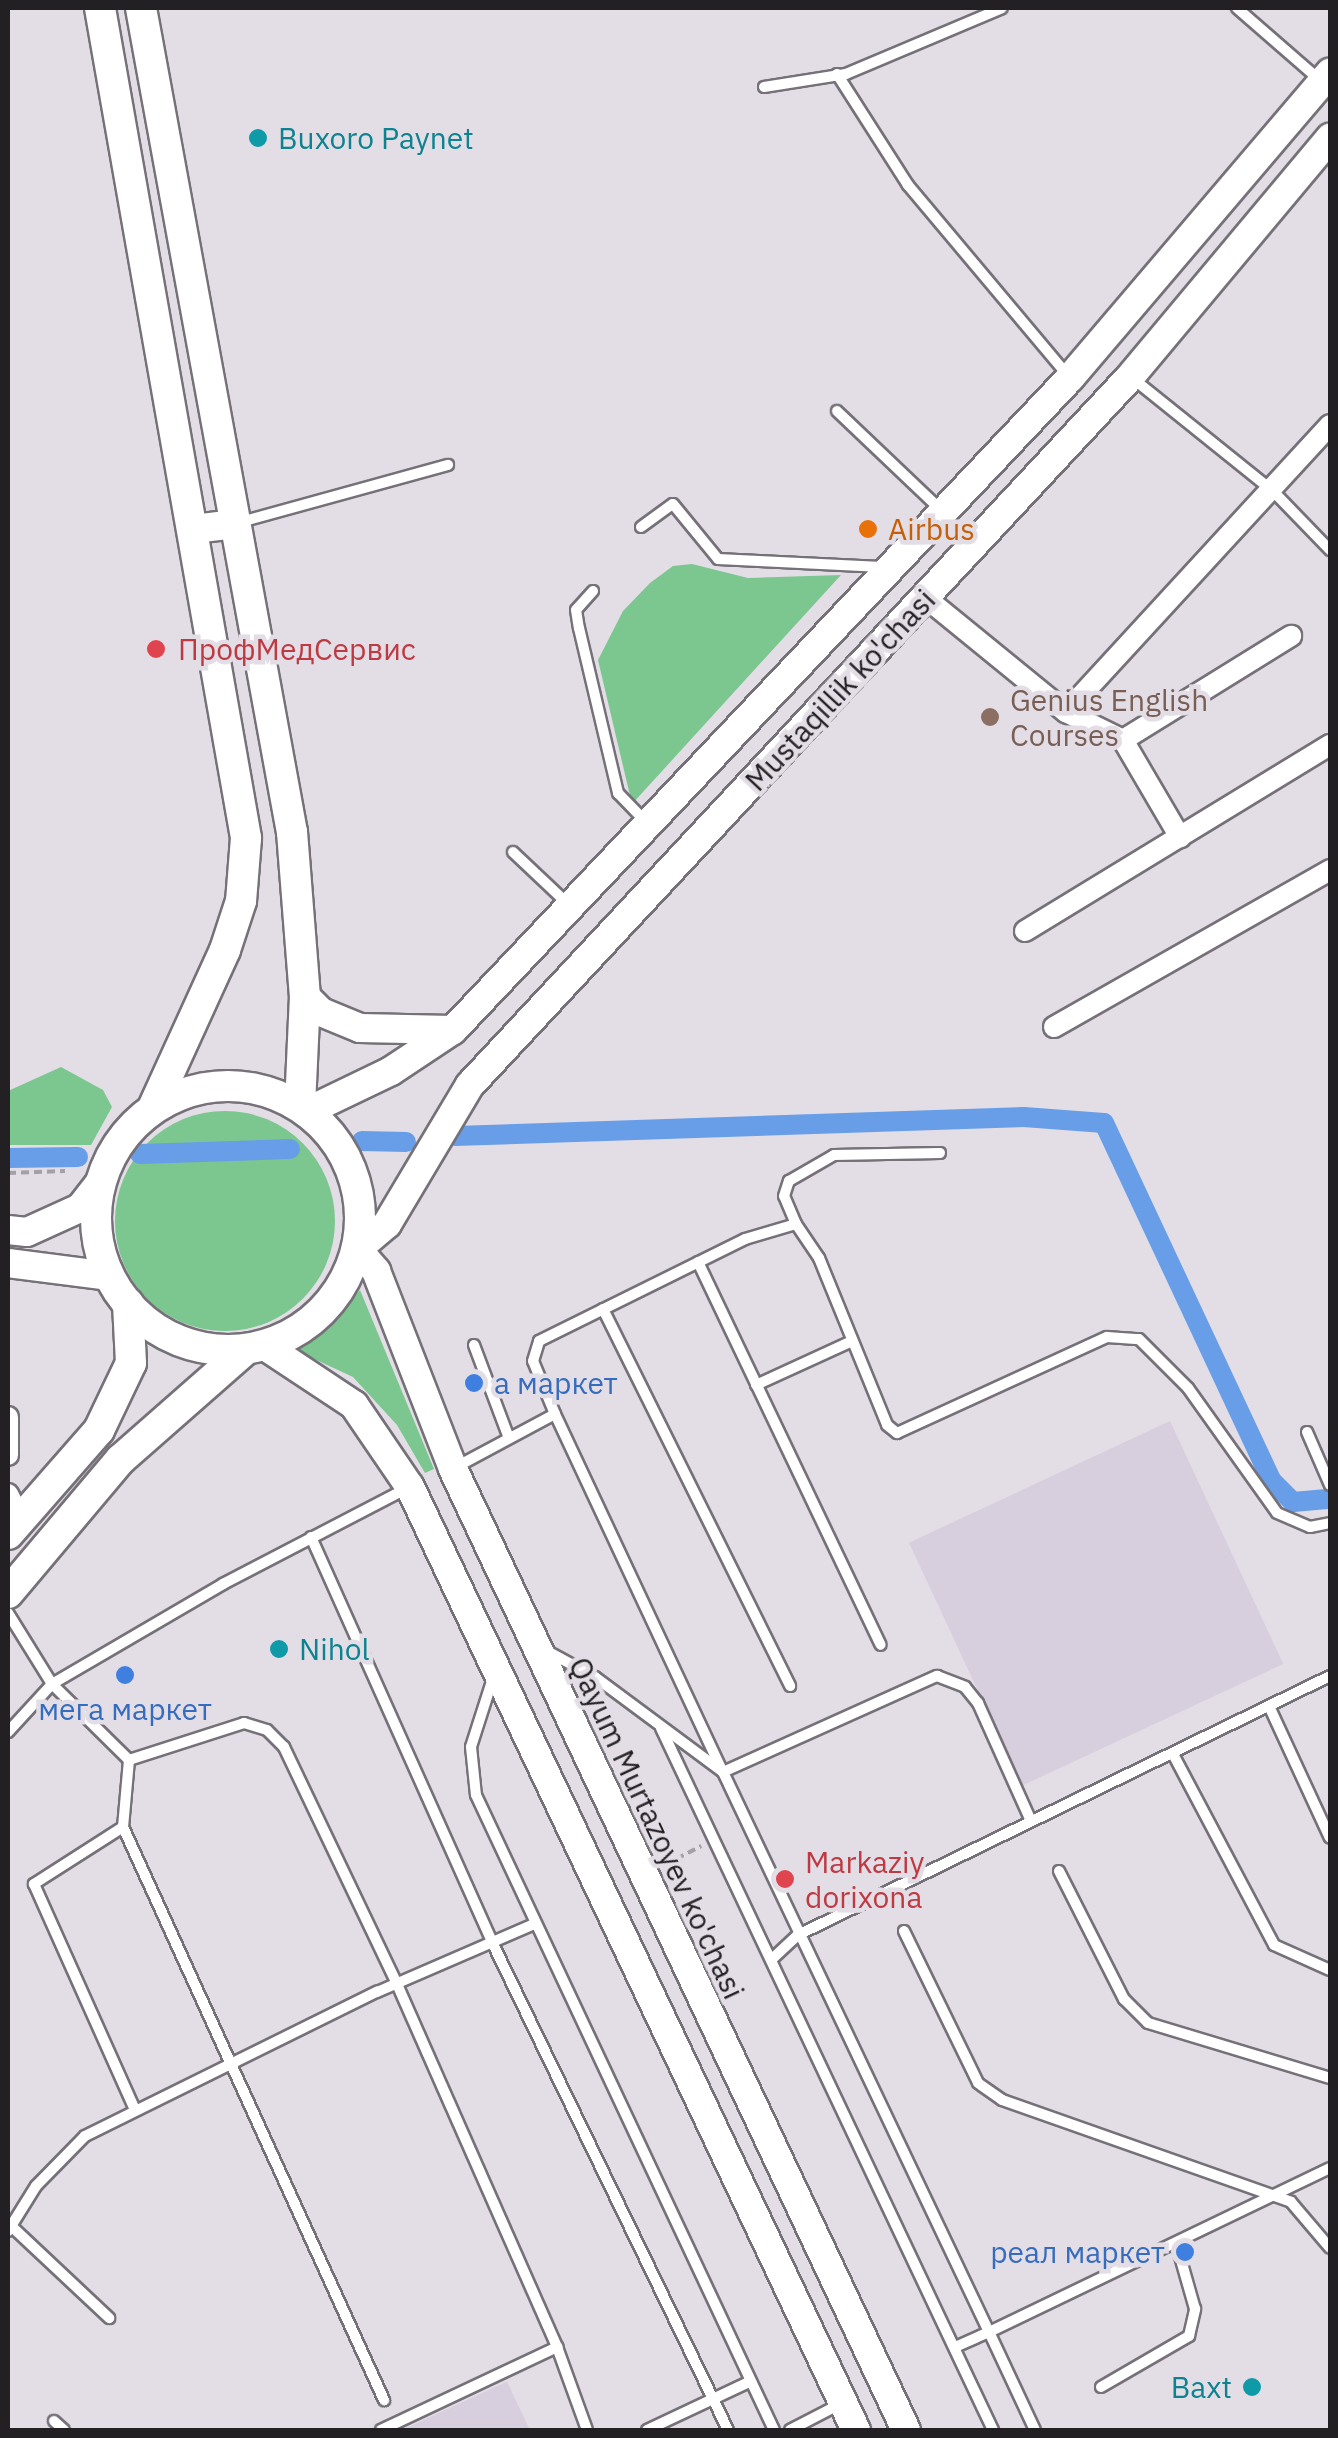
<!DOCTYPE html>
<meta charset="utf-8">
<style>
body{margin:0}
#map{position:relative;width:1338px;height:2438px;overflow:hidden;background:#e3dde6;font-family:"IBM Plex Sans",sans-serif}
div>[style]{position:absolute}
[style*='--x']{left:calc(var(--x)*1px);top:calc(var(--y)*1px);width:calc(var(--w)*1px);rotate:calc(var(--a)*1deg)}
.built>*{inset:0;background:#d8cfde;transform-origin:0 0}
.green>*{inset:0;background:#7bc78f}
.round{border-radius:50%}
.canal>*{height:20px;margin:-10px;padding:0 10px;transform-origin:10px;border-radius:10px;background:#679ee7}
.path>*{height:4px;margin-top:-2px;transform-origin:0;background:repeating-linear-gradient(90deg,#a4a0a7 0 8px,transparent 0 13px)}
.roads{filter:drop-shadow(2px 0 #767179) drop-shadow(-2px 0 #767179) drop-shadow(0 2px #767179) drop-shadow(0 -2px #767179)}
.lane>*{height:10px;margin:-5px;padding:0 5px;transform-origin:5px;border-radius:5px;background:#fff}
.street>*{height:20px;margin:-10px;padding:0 10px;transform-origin:10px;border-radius:10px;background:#fff}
.secondary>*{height:28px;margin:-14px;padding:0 14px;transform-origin:14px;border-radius:14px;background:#fff}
.primary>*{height:30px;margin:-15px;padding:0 15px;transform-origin:15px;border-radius:15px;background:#fff}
.primary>.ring{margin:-15px;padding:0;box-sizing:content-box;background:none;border:30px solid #fff;border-radius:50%}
.dots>*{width:28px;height:28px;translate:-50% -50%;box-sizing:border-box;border:5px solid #e3dde6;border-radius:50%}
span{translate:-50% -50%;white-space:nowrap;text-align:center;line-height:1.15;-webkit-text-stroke:9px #e3dde6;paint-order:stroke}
.culture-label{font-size:30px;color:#0d838f}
.left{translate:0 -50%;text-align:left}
.right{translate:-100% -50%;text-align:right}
.food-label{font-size:30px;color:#c56008}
.health-label{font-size:30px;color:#be3a42}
.street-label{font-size:30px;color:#222023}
.education-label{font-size:30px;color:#785e54}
.shop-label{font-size:30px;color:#366cbe}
.frame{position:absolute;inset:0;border:10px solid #222023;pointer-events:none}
</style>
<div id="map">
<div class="built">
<div style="left:1170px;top:1421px;width:268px;height:288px;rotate:65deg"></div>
<div style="clip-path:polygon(507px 2382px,530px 2430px,402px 2430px,506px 2382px)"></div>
</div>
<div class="green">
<div style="clip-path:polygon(692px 564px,748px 578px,841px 575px,632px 804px,598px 660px,623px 611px,650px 583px,673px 566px)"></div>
<div style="clip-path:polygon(61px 1067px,103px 1090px,112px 1107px,91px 1145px,8px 1145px,8px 1091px)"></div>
<div class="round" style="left:115px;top:1111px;width:220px;height:220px"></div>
<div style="clip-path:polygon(360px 1290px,434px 1469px,425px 1473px,397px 1425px,353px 1377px,295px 1350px,322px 1333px)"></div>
</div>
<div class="canal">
<div style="--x:455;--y:1136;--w:569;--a:-1.91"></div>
<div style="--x:1024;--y:1117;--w:80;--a:4.3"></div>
<div style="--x:1104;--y:1123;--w:395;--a:64.9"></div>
<div style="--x:1272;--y:1481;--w:30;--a:45"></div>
<div style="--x:1293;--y:1502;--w:37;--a:-5"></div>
<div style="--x:362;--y:1141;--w:44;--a:1.3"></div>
<div style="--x:140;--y:1154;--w:150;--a:-1.9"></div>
<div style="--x:8;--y:1158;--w:70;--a:-0.8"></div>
</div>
<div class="path">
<div style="--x:8;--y:1173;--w:57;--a:-2"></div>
<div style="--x:665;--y:1865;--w:41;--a:-27.8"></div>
</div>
<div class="roads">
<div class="lane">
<div style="--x:1237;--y:8;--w:113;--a:41"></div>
<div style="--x:837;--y:74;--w:132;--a:57.4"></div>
<div style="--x:908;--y:185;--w:251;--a:50"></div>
<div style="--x:764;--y:87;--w:83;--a:-9"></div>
<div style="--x:846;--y:74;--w:169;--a:-22.9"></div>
<div style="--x:1131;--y:377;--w:184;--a:38.8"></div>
<div style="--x:1274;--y:492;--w:81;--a:46"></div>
<div style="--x:837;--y:411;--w:145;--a:43.6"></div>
<div style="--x:237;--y:523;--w:219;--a:-15.4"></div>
<div style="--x:641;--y:527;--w:39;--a:-36"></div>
<div style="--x:673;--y:504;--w:71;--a:50.7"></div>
<div style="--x:718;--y:559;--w:164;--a:2.8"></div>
<div style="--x:593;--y:591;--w:25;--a:132"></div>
<div style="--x:576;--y:610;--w:18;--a:81"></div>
<div style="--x:579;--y:628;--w:170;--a:76.7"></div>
<div style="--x:618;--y:793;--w:40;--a:46"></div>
<div style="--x:513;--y:852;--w:76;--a:43.4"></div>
<div style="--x:796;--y:1224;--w:30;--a:-113"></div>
<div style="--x:784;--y:1196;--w:16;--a:-72"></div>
<div style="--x:789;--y:1181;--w:52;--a:-30"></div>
<div style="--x:834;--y:1155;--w:106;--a:-1.1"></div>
<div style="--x:698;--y:1262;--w:424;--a:64.5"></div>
<div style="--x:603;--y:1309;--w:421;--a:63.6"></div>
<div style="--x:474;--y:1345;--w:99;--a:69.4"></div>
<div style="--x:756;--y:1385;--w:106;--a:-24.6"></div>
<div style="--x:555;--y:1414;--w:57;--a:-112.5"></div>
<div style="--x:533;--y:1361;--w:21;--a:-73"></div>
<div style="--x:539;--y:1341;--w:230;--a:-26.3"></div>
<div style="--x:745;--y:1239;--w:53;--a:-16.4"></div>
<div style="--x:796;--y:1224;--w:41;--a:55.9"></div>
<div style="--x:819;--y:1258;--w:180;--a:67.8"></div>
<div style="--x:887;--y:1425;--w:13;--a:39"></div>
<div style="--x:897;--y:1433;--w:231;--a:-24.6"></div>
<div style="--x:1107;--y:1337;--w:32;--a:4"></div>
<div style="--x:1139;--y:1339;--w:69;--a:45"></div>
<div style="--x:1188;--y:1388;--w:153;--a:54.5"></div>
<div style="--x:1277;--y:1513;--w:36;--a:23"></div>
<div style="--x:1310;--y:1527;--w:20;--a:-11"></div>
<div style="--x:1307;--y:1432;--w:58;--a:66.5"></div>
<div style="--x:456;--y:1467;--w:112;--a:-28.2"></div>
<div style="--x:555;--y:1414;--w:395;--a:64.9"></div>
<div style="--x:723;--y:1772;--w:235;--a:-24.2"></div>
<div style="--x:937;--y:1676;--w:30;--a:21"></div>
<div style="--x:965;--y:1687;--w:21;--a:51"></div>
<div style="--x:978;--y:1703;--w:129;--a:65.8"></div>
<div style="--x:311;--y:1537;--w:444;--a:65.9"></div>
<div style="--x:492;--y:1942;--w:542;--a:64.19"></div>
<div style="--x:8;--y:1613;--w:84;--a:58.2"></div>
<div style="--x:52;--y:1684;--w:108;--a:44.6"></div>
<div style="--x:129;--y:1760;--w:67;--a:95.1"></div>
<div style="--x:123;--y:1827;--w:106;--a:147.4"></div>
<div style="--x:34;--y:1884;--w:248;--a:65.9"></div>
<div style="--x:545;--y:1650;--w:57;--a:28.4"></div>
<div style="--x:595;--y:1677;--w:159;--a:36.6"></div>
<div style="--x:723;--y:1772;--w:620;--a:64.59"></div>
<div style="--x:989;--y:2332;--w:37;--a:156"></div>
<div style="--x:493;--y:1678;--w:72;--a:107.7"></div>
<div style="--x:471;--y:1747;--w:48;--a:84.1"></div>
<div style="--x:476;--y:1795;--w:701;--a:64.86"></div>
<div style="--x:1269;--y:1706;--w:145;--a:65.2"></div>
<div style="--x:661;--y:1728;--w:777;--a:64.69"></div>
<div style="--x:8;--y:1732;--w:65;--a:-47.5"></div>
<div style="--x:52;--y:1684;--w:198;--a:-30.3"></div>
<div style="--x:223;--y:1584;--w:210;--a:-27.5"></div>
<div style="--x:1173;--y:1754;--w:216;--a:62.1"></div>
<div style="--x:1274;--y:1945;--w:61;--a:24.1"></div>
<div style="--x:129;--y:1760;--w:121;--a:-17.8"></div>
<div style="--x:244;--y:1723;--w:24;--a:17"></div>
<div style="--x:267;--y:1730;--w:24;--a:45"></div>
<div style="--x:284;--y:1747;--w:263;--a:64.5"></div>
<div style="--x:397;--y:1984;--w:397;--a:66.2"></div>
<div style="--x:557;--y:2347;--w:88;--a:70.1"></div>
<div style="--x:123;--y:1827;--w:630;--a:65.51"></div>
<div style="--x:1059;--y:1871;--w:144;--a:63.1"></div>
<div style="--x:1124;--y:1999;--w:34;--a:45"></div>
<div style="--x:1148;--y:2023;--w:190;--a:16.8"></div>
<div style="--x:904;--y:1931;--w:169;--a:64"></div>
<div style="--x:978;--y:2083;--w:29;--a:35"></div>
<div style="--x:1002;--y:2100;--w:306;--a:19.4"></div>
<div style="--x:1291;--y:2202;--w:60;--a:49.7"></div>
<div style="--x:771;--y:1960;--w:37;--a:-43"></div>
<div style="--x:798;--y:1935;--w:592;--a:-25.96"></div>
<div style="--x:8;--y:2223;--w:139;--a:43.2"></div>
<div style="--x:8;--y:2231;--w:53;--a:-58.1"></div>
<div style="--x:36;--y:2186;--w:70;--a:-45.6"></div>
<div style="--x:85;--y:2136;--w:326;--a:-26.3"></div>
<div style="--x:377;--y:1992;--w:171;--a:-23.4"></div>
<div style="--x:1101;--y:2387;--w:102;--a:-30.1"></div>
<div style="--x:1189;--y:2336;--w:28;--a:-77"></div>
<div style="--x:1195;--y:2309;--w:66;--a:-105.9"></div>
<div style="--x:54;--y:2421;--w:13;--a:42"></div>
<div style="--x:381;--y:2430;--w:195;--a:-25.2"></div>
<div style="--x:647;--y:2430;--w:113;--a:-25.2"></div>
<div style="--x:790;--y:2430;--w:59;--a:-27.4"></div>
<div style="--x:1035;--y:2430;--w:108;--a:-115.1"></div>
<div style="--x:989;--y:2332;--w:378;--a:-25.7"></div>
</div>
<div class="street">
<div style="--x:926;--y:598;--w:181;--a:39.2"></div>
<div style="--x:1066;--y:712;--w:390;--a:-47.4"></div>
<div style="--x:1066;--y:712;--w:64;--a:26.2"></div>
<div style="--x:1123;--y:740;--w:113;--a:59.6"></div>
<div style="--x:1123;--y:740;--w:198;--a:-31.8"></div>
<div style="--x:1025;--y:931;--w:357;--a:-31.4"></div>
<div style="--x:1054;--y:1027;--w:318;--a:-29.6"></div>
<div style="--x:8;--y:1417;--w:38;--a:90"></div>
<div style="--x:8;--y:1494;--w:28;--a:63"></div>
</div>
<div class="secondary">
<div style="--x:194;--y:529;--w:41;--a:-7"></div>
<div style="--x:305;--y:996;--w:23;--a:45"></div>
<div style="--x:321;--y:1012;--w:42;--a:22.3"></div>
<div style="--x:360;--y:1028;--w:93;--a:1.2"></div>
<div style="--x:308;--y:1111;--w:92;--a:-25.7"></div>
<div style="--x:391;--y:1071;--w:74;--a:-33.5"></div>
<div style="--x:453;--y:1030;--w:898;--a:-46.58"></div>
<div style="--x:1070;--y:378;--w:401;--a:-49.6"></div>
<div style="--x:8;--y:1230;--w:19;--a:6"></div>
<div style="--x:27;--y:1232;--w:58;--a:-24.4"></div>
<div style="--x:80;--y:1208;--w:36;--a:-52"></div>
<div style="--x:361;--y:1246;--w:34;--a:-40"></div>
<div style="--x:387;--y:1224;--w:162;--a:-59.2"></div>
<div style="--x:470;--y:1085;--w:968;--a:-47.01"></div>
<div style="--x:1130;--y:377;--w:312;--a:-50.1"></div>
<div style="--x:358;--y:1250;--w:28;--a:49"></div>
<div style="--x:376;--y:1271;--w:212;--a:68.7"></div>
<div style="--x:453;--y:1469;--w:1062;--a:64.76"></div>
<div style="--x:8;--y:1263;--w:103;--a:7.3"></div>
<div style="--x:265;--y:1346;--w:107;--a:33.5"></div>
<div style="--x:354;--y:1405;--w:99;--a:55.7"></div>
<div style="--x:410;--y:1487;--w:1043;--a:64.69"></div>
</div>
<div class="primary">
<div style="--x:100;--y:8;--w:843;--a:80.02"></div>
<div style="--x:246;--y:838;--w:63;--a:94.5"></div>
<div style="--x:241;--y:901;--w:52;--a:108.1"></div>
<div style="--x:225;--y:950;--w:174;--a:114.5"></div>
<div style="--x:141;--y:8;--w:838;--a:79.62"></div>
<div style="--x:292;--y:832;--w:165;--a:85.5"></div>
<div style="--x:305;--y:996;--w:109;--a:92.6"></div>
<div class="ring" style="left:96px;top:1086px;width:234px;height:234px"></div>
<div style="--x:8;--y:1534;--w:138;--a:-48.8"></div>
<div style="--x:99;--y:1430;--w:74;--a:-64.5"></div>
<div style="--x:131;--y:1363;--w:60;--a:-92.9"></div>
<div style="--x:8;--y:1593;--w:175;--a:-49.9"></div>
<div style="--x:121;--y:1459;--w:162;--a:-41.3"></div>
</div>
</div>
<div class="dots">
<div style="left:258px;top:138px;background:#0f9aa8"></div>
<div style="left:868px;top:529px;background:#e8710a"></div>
<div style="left:156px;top:649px;background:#e0444e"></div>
<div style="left:990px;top:717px;background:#8d6e63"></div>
<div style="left:474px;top:1383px;background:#3f7fe0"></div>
<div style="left:279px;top:1649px;background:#0f9aa8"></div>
<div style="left:125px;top:1675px;background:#3f7fe0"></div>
<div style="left:785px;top:1879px;background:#e0444e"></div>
<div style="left:1185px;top:2252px;background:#3f7fe0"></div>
<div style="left:1252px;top:2387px;background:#0f9aa8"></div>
</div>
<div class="culture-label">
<span class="left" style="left:278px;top:138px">Buxoro Paynet</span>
<span class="left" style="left:299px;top:1649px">Nihol</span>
<span class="right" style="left:1232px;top:2387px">Baxt</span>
</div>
<div class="food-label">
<span class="left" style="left:888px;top:529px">Airbus</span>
</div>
<div class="health-label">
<span class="left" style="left:178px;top:649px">ПрофМедСервис</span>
<span class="left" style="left:805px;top:1879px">Markaziy<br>dorixona</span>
</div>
<div class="street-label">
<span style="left:840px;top:690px;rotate:-47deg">Mustaqillik ko'chasi</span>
<span style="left:657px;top:1828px;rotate:65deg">Qayum Murtazoyev ko'chasi</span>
</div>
<div class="education-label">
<span class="left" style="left:1010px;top:717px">Genius English<br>Courses</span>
</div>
<div class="shop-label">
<span class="left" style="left:494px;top:1383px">а маркет</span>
<span style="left:125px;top:1709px">мега маркет</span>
<span class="right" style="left:1165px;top:2252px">реал маркет</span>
</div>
<div class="frame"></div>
</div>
